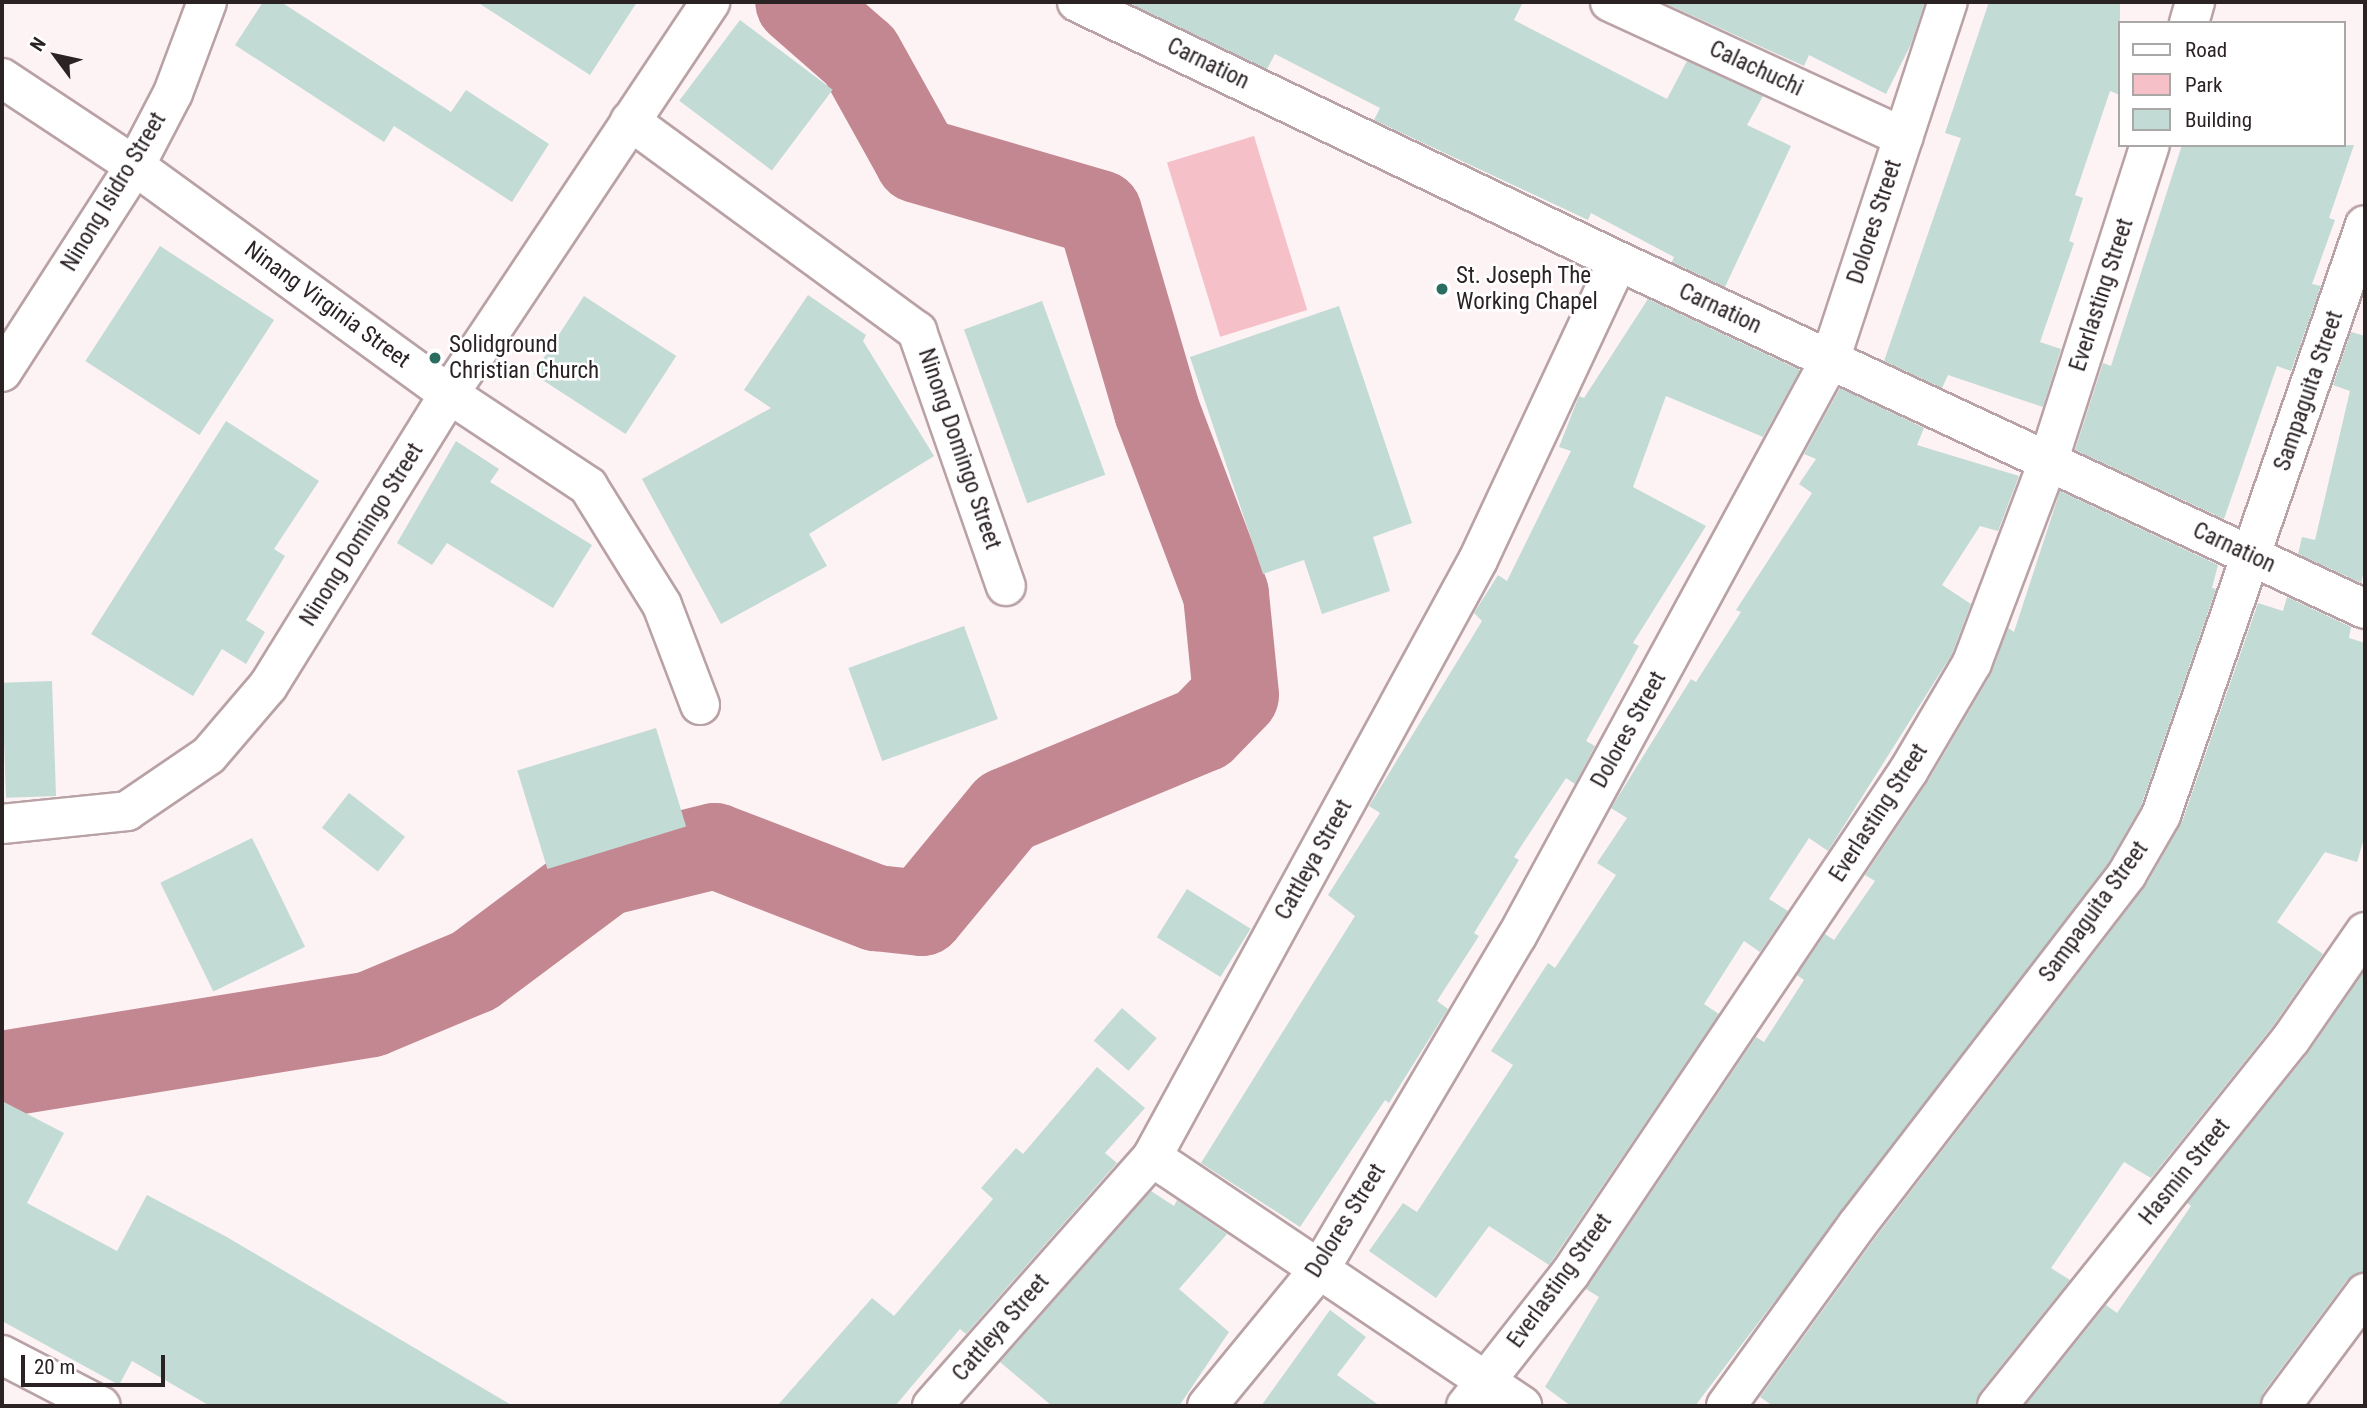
<!DOCTYPE html>
<style>
body{margin:0}
#map{position:relative;width:2367px;height:1408px;overflow:hidden;background:#fdf2f4;font-family:"Roboto Condensed",sans-serif}
div>[style]{position:absolute}
[style*='--x']{left:calc(var(--x)*1px);top:calc(var(--y)*1px);width:calc(var(--w)*1px);rotate:calc(var(--a)*1deg)}
.green>*{inset:0;background:#f6c0c9;transform-origin:0 0}
.river>*{height:86px;margin:-43px;padding:0 43px;transform-origin:43px;border-radius:43px;background:#c38791}
.building>*{inset:0;background:#c3dbd5;transform-origin:0 0}
.roads{filter:drop-shadow(2px 0 #b9a2a5) drop-shadow(-2px 0 #b9a2a5) drop-shadow(0 2px #b9a2a5) drop-shadow(0 -2px #b9a2a5)}
.street>*{height:38px;margin:-19px;padding:0 19px;transform-origin:19px;border-radius:19px;background:#fff}
.dots>*{width:19px;height:19px;translate:-50% -50%;box-sizing:border-box;border:4px solid #fff;border-radius:50%}
span{translate:-50% -50%;white-space:nowrap;text-align:center;line-height:1.15;-webkit-text-stroke:5px #fff;paint-order:stroke}
.street-label{font-size:23px;color:#2b2224}
.poi-label{font-size:23px;color:#2b2224}
.left{translate:0 -50%;text-align:left}
.frame{position:absolute;inset:0;border:4px solid #2b2224;pointer-events:none}
.legend{position:absolute;left:2118px;top:21px;width:228px;height:126px;box-sizing:border-box;background:#fff;border:2px solid #aaa7a7;margin:0;padding:9px 12px;list-style:none;font-size:21px;color:#2b2224}
.legend li{display:flex;align-items:center;gap:14px;height:35px}
.legend b{width:35px;border:2px solid #aaa7a7}
.north{position:absolute;left:21px;top:21px;width:70px;height:70px;-webkit-text-stroke:5px #fff;paint-order:stroke;rotate:303deg;font-size:19px;font-weight:700;line-height:28px;text-align:center;color:#2b2224}
.north::after{content:'';display:block;margin:auto;width:24px;height:32px;background:#2b2224;clip-path:polygon(50% 0,100% 100%,50% 72%,0 100%)}
.scale{position:absolute;left:21px;top:1355px;width:144px;height:32px;box-sizing:border-box;border:4px solid #2b2224;border-top:0;padding-left:9px;font-size:21px;line-height:24px;white-space:nowrap;color:#2b2224;-webkit-text-stroke:5px #fff;paint-order:stroke}
</style>
<div id="map">
<div class="green">
<div style="left:1254px;top:136px;width:182px;height:91px;rotate:73deg"></div>
</div>
<div class="river">
<div style="--x:2;--y:1074;--w:374;--a:-9.2"></div>
<div style="--x:371;--y:1014;--w:112;--a:-22.7"></div>
<div style="--x:474;--y:971;--w:164;--a:-36.8"></div>
<div style="--x:605;--y:873;--w:113;--a:-13.8"></div>
<div style="--x:715;--y:846;--w:173;--a:21.1"></div>
<div style="--x:876;--y:908;--w:46;--a:6.2"></div>
<div style="--x:922;--y:913;--w:132;--a:-50.5"></div>
<div style="--x:1006;--y:811;--w:213;--a:-22.6"></div>
<div style="--x:1203;--y:729;--w:47;--a:-45.9"></div>
<div style="--x:1236;--y:695;--w:101;--a:-95.7"></div>
<div style="--x:1226;--y:594;--w:196;--a:-110.7"></div>
<div style="--x:1157;--y:411;--w:206;--a:-106.3"></div>
<div style="--x:1099;--y:213;--w:189;--a:-163.7"></div>
<div style="--x:918;--y:160;--w:119;--a:-119.1"></div>
<div style="--x:860;--y:56;--w:82;--a:-138.9"></div>
</div>
<div class="building">
<div style="clip-path:polygon(263px 2px,281px 2px,451px 112px,466px 90px,549px 144px,512px 202px,394px 126px,384px 142px,235px 45px)"></div>
<div style="clip-path:polygon(477px 2px,637px 2px,590px 75px)"></div>
<div style="clip-path:polygon(1127px 2px,1523px 2px,1514px 20px,1667px 99px,1687px 61px,1763px 96px,1747px 125px,1791px 146px,1725px 287px,1672px 262px,1674px 257px,1591px 213px,1588px 220px,1374px 120px,1380px 108px,1275px 54px,1267px 69px)"></div>
<div style="clip-path:polygon(1662px 2px,1925px 2px,1911px 44px,1886px 94px,1809px 55px,1804px 66px)"></div>
<div style="clip-path:polygon(1989px 2px,2120px 2px,2120px 95px,2110px 91px,2075px 195px,2083px 198px,2069px 241px,2074px 243px,2040px 342px,2061px 349px,2043px 407px,1948px 375px,1942px 388px,1884px 361px,1961px 138px,1945px 133px)"></div>
<div style="left:740px;top:20px;width:116px;height:101px;rotate:37deg"></div>
<div style="clip-path:polygon(2182px 145px,2354px 145px,2329px 218px,2335px 220px,2312px 284px,2321px 286px,2291px 371px,2277px 366px,2224px 519px,2075px 450px,2103px 363px,2111px 366px)"></div>
<div style="left:160px;top:246px;width:136px;height:137px;rotate:33deg"></div>
<div style="clip-path:polygon(808px 295px,866px 335px,863px 341px,934px 456px,809px 534px,827px 566px,721px 624px,642px 479px,771px 408px,744px 390px)"></div>
<div style="left:584px;top:296px;width:110px;height:93px;rotate:33deg"></div>
<div style="clip-path:polygon(1648px 299px,1800px 370px,1763px 437px,1666px 396px,1633px 487px,1706px 526px,1633px 643px,1639px 646px,1586px 741px,1595px 746px,1575px 784px,1566px 778px,1514px 857px,1519px 860px,1474px 933px,1479px 936px,1437px 1001px,1448px 1009px,1389px 1103px,1385px 1100px,1300px 1227px,1201px 1163px,1355px 916px,1328px 895px,1380px 813px,1369px 806px,1482px 621px,1474px 613px,1498px 575px,1507px 581px,1571px 451px,1559px 447px,1579px 396px,1584px 398px)"></div>
<div style="left:1042px;top:301px;width:185px;height:83px;rotate:70deg"></div>
<div style="clip-path:polygon(1339px 306px,1412px 523px,1373px 537px,1390px 591px,1322px 614px,1304px 560px,1263px 574px,1190px 357px)"></div>
<div style="clip-path:polygon(2351px 332px,2365px 336px,2365px 566px,2361px 583px,2298px 554px,2302px 537px,2315px 540px,2350px 391px,2333px 385px)"></div>
<div style="clip-path:polygon(1840px 388px,1924px 428px,1917px 445px,2019px 476px,1998px 531px,1980px 526px,1942px 585px,1971px 604px,1952px 654px,1828px 851px,1809px 838px,1769px 899px,1788px 911px,1760px 952px,1744px 941px,1704px 1004px,1719px 1014px,1549px 1265px,1489px 1226px,1436px 1298px,1369px 1251px,1403px 1203px,1417px 1212px,1513px 1065px,1491px 1051px,1548px 963px,1555px 968px,1616px 875px,1597px 863px,1627px 818px,1611px 808px,1691px 679px,1696px 682px,1741px 612px,1736px 610px,1812px 493px,1799px 484px,1816px 459px,1804px 454px)"></div>
<div style="clip-path:polygon(226px 421px,319px 481px,274px 549px,285px 556px,246px 620px,265px 632px,246px 664px,222px 649px,193px 696px,91px 634px)"></div>
<div style="clip-path:polygon(456px 441px,499px 469px,490px 482px,592px 545px,553px 608px,447px 543px,432px 565px,397px 543px)"></div>
<div style="clip-path:polygon(2060px 491px,2218px 565px,2212px 588px,2216px 589px,2141px 806px,2109px 862px,1695px 1406px,1571px 1406px,1545px 1387px,1599px 1297px,1586px 1289px,1756px 1037px,1764px 1042px,1804px 980px,1797px 975px,1825px 934px,1834px 940px,1875px 881px,1865px 875px,1928px 781px,1991px 674px,2008px 628px,2014px 632px)"></div>
<div style="clip-path:polygon(2287px 597px,2351px 627px,2349px 638px,2365px 643px,2365px 835px,2357px 862px,2325px 852px,2277px 922px,2323px 954px,2273px 1026px,2151px 1178px,2124px 1162px,2051px 1268px,2070px 1280px,1980px 1392px,1976px 1406px,1773px 1406px,1760px 1397px,1875px 1238px,2146px 885px,2182px 822px,2258px 603px,2283px 611px)"></div>
<div style="left:964px;top:626px;width:99px;height:123px;rotate:70deg"></div>
<div style="left:52px;top:681px;width:115px;height:50px;rotate:88deg"></div>
<div style="left:656px;top:728px;width:103px;height:145px;rotate:73deg"></div>
<div style="left:349px;top:793px;width:71px;height:44px;rotate:38deg"></div>
<div style="left:252px;top:838px;width:121px;height:102px;rotate:64deg"></div>
<div style="left:1187px;top:889px;width:75px;height:57px;rotate:32deg"></div>
<div style="clip-path:polygon(2365px 970px,2365px 1272px,2347px 1280px,2263px 1393px,2260px 1406px,2025px 1406px,2106px 1305px,2117px 1313px,2191px 1206px,2187px 1203px,2308px 1053px)"></div>
<div style="left:1122px;top:1008px;width:46px;height:43px;rotate:41deg"></div>
<div style="clip-path:polygon(1097px 1067px,1145px 1108px,1105px 1153px,1117px 1163px,966px 1334px,960px 1329px,895px 1406px,777px 1406px,872px 1298px,894px 1316px,993px 1199px,981px 1188px,1016px 1148px,1023px 1154px)"></div>
<div style="clip-path:polygon(2px 1101px,64px 1133px,27px 1203px,117px 1251px,147px 1195px,225px 1236px,513px 1406px,210px 1406px,132px 1361px,119px 1385px,2px 1321px)"></div>
<div style="clip-path:polygon(1151px 1191px,1174px 1206px,1177px 1200px,1227px 1234px,1179px 1289px,1229px 1332px,1179px 1406px,1052px 1406px,1000px 1362px)"></div>
<div style="clip-path:polygon(1330px 1310px,1366px 1337px,1337px 1375px,1380px 1406px,1261px 1406px)"></div>
</div>
<div class="roads">
<div class="street">
<div style="--x:1077;--y:2;--w:600;--a:25.58"></div>
<div style="--x:1618;--y:261;--w:824;--a:24.98"></div>
<div style="--x:1610;--y:2;--w:323;--a:24.7"></div>
<div style="--x:2189;--y:23;--w:22;--a:-74"></div>
<div style="--x:2;--y:78;--w:159;--a:33.5"></div>
<div style="--x:135;--y:166;--w:388;--a:36"></div>
<div style="--x:449;--y:394;--w:167;--a:33.5"></div>
<div style="--x:588;--y:486;--w:140;--a:58.1"></div>
<div style="--x:662;--y:605;--w:107;--a:69.2"></div>
<div style="--x:630;--y:121;--w:356;--a:36.2"></div>
<div style="--x:917;--y:331;--w:270;--a:70.8"></div>
<div style="--x:2;--y:372;--w:245;--a:-57.2"></div>
<div style="--x:135;--y:166;--w:82;--a:-62.5"></div>
<div style="--x:173;--y:93;--w:97;--a:-69.5"></div>
<div style="--x:2;--y:824;--w:126;--a:-5.9"></div>
<div style="--x:127;--y:811;--w:99;--a:-34.3"></div>
<div style="--x:209;--y:755;--w:91;--a:-49.5"></div>
<div style="--x:268;--y:686;--w:344;--a:-58.2"></div>
<div style="--x:449;--y:394;--w:471;--a:-56.3"></div>
<div style="--x:1152;--y:1157;--w:446;--a:33.9"></div>
<div style="--x:2;--y:1355;--w:111;--a:27.3"></div>
<div style="--x:932;--y:1406;--w:332;--a:-48.5"></div>
<div style="--x:1152;--y:1157;--w:680;--a:-61.36"></div>
<div style="--x:1478;--y:560;--w:330;--a:-64.9"></div>
<div style="--x:1207;--y:1406;--w:180;--a:-50.6"></div>
<div style="--x:1321;--y:1267;--w:385;--a:-59.4"></div>
<div style="--x:1517;--y:936;--w:656;--a:-61.48"></div>
<div style="--x:1830;--y:360;--w:377;--a:-71.8"></div>
<div style="--x:1466;--y:1406;--w:168;--a:-51.8"></div>
<div style="--x:1570;--y:1274;--w:607;--a:-56.07"></div>
<div style="--x:1909;--y:770;--w:124;--a:-59.5"></div>
<div style="--x:1972;--y:663;--w:215;--a:-69.3"></div>
<div style="--x:2048;--y:462;--w:333;--a:-72.2"></div>
<div style="--x:1726;--y:1406;--w:223;--a:-54.1"></div>
<div style="--x:1857;--y:1225;--w:443;--a:-52.4"></div>
<div style="--x:2127;--y:874;--w:68;--a:-60"></div>
<div style="--x:2161;--y:815;--w:624;--a:-70.93"></div>
<div style="--x:1997;--y:1406;--w:470;--a:-51.3"></div>
<div style="--x:2291;--y:1039;--w:130;--a:-55.3"></div>
<div style="--x:2281;--y:1406;--w:141;--a:-53.4"></div>
</div>
</div>
<div class="dots">
<div style="left:1442px;top:289px;background:#2a6e61"></div>
<div style="left:435px;top:358px;background:#2a6e61"></div>
</div>
<div class="street-label">
<span style="left:1208px;top:64px;rotate:26deg">Carnation</span>
<span style="left:1756px;top:69px;rotate:25deg">Calachuchi</span>
<span style="left:114px;top:192px;rotate:-59deg">Ninong Isidro Street</span>
<span style="left:1875px;top:222px;rotate:-72deg">Dolores Street</span>
<span style="left:2102px;top:295px;rotate:-72deg">Everlasting Street</span>
<span style="left:327px;top:305px;rotate:36deg">Ninang Virginia Street</span>
<span style="left:1720px;top:309px;rotate:25deg">Carnation</span>
<span style="left:2309px;top:391px;rotate:-71deg">Sampaguita Street</span>
<span style="left:959px;top:449px;rotate:71deg">Ninong Domingo Street</span>
<span style="left:362px;top:535px;rotate:-58deg">Ninong Domingo Street</span>
<span style="left:2234px;top:548px;rotate:25deg">Carnation</span>
<span style="left:1629px;top:730px;rotate:-61deg">Dolores Street</span>
<span style="left:1879px;top:813px;rotate:-57deg">Everlasting Street</span>
<span style="left:1314px;top:860px;rotate:-61deg">Cattleya Street</span>
<span style="left:2094px;top:912px;rotate:-54deg">Sampaguita Street</span>
<span style="left:2185px;top:1172px;rotate:-51deg">Hasmin Street</span>
<span style="left:1346px;top:1221px;rotate:-58deg">Dolores Street</span>
<span style="left:1560px;top:1281px;rotate:-54deg">Everlasting Street</span>
<span style="left:1001px;top:1328px;rotate:-49deg">Cattleya Street</span>
</div>
<div class="poi-label">
<span class="left" style="left:1456px;top:289px">St. Joseph The<br>Working Chapel</span>
<span class="left" style="left:449px;top:358px">Solidground<br>Christian Church</span>
</div>
<div class="frame"></div>
<ul class="legend">
<li><b style="height:9px;background:#fff"></b>Road</li>
<li><b style="height:19px;background:#f6c0c9"></b>Park</li>
<li><b style="height:19px;background:#c3dbd5"></b>Building</li>
</ul>
<div class="north">N</div>
<div class="scale">20 m</div>
</div>
